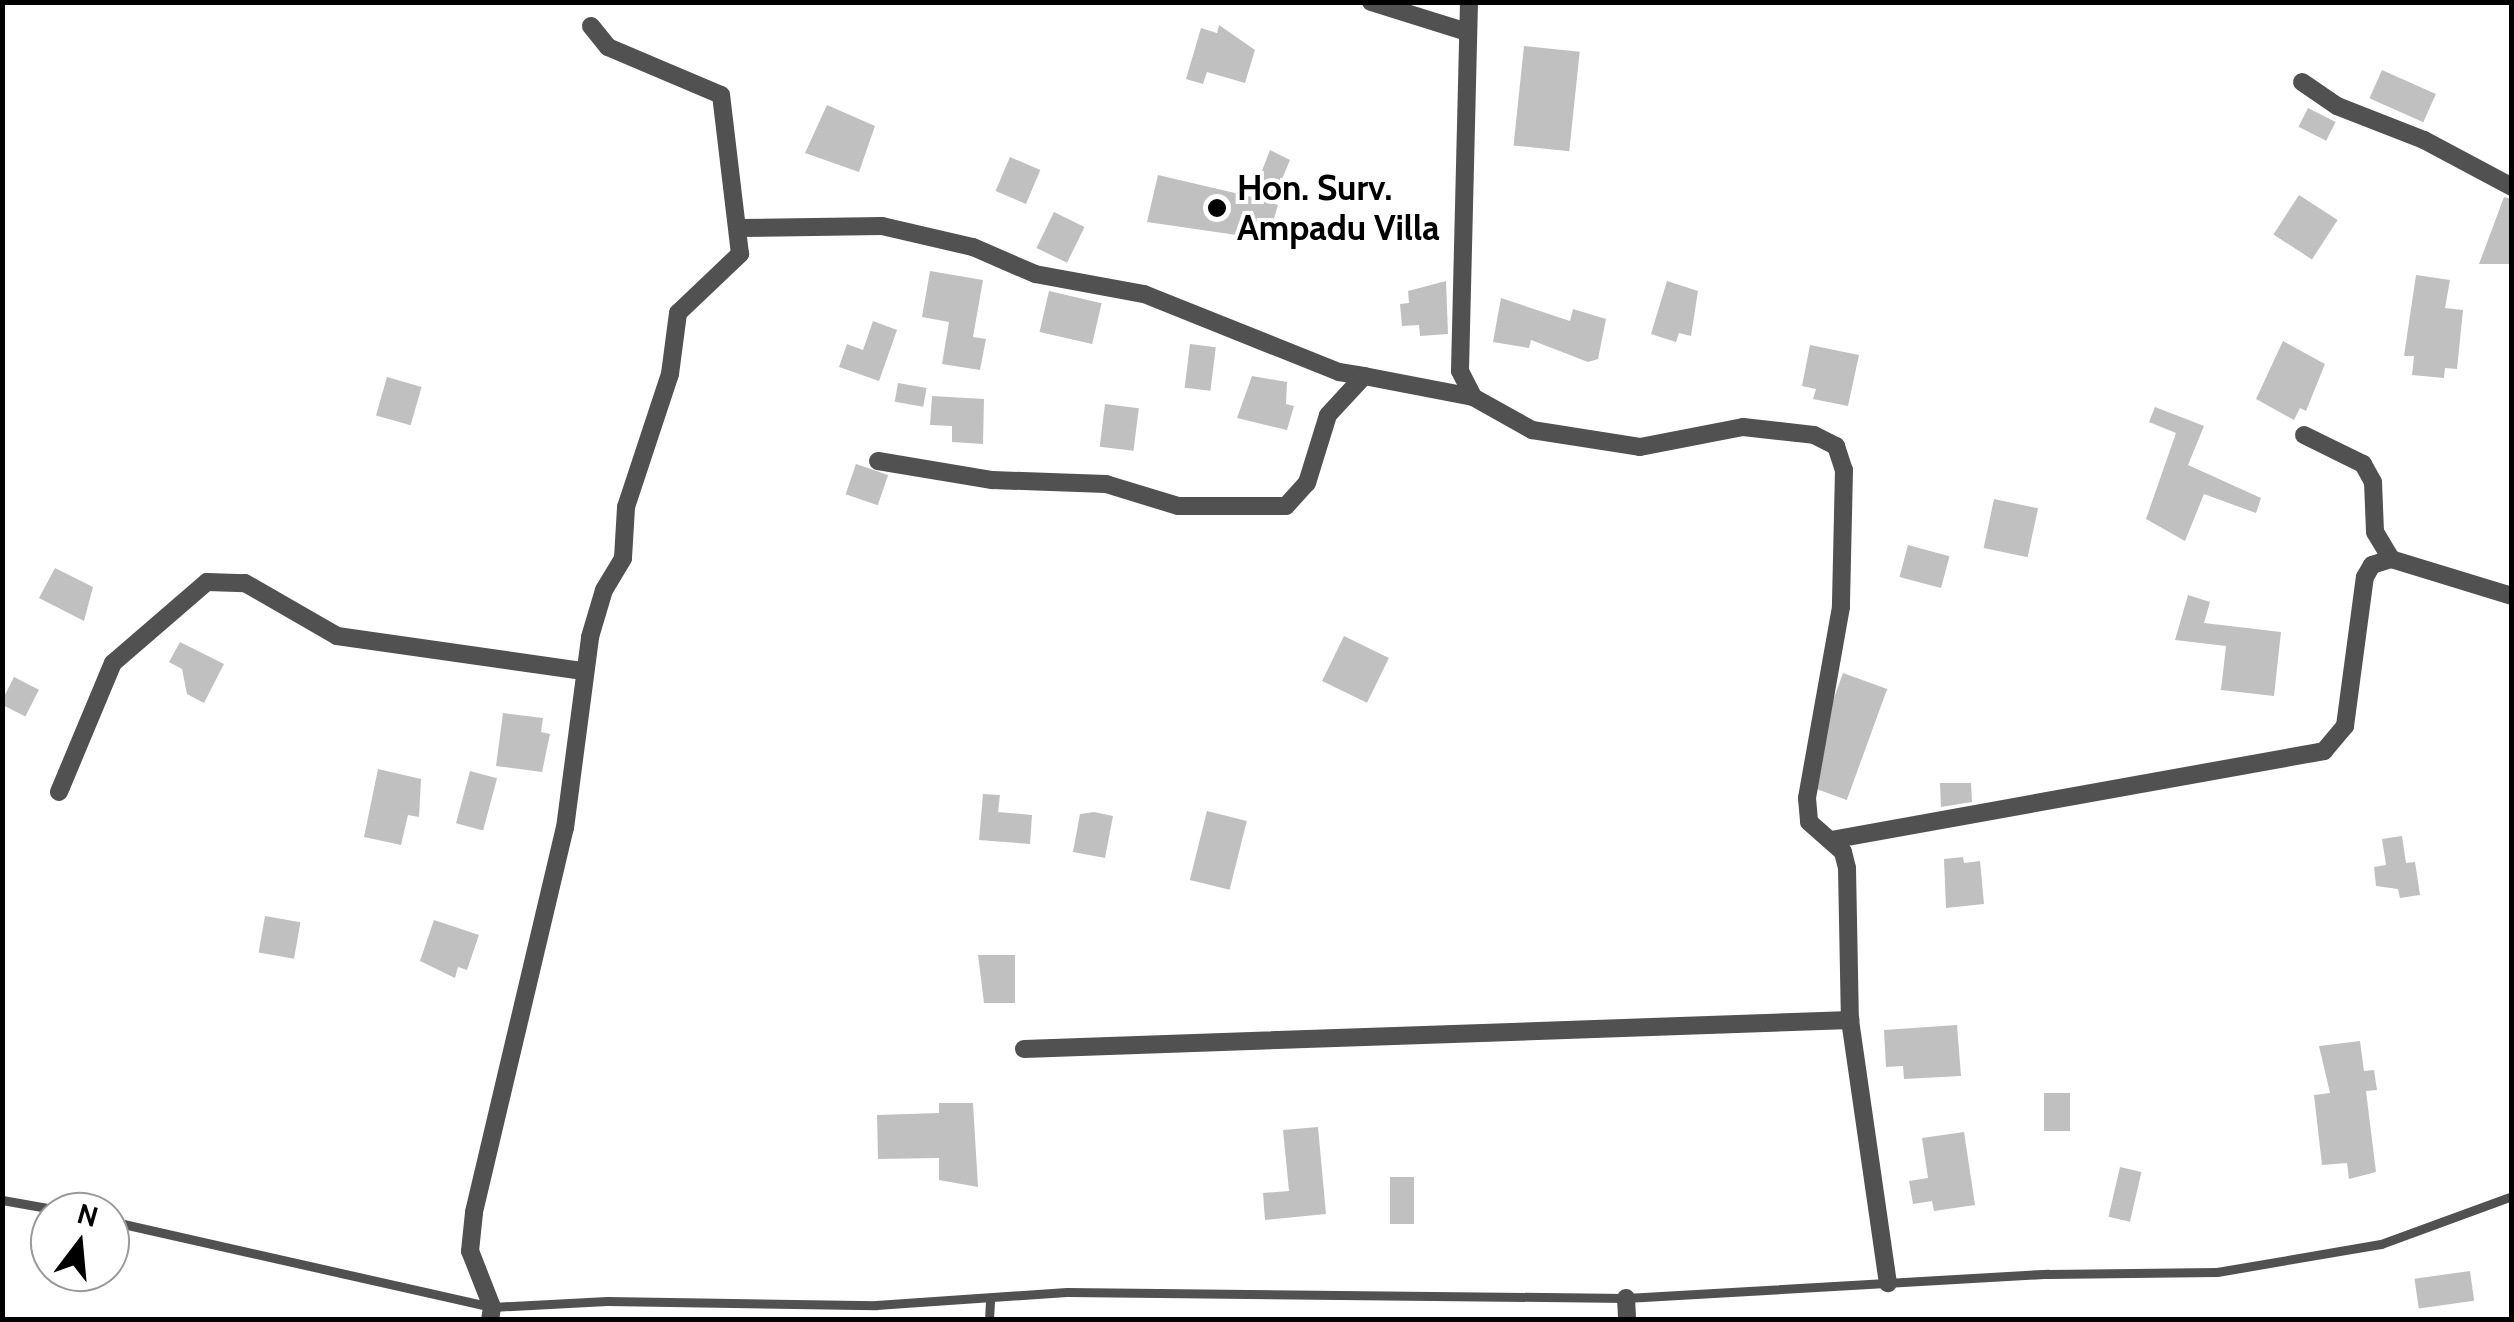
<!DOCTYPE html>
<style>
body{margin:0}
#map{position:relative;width:2514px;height:1322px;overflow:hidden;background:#fff;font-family:Cabin,sans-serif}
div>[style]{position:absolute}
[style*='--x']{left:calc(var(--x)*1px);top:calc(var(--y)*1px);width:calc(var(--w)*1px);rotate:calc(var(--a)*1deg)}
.building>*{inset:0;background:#c0c0c0;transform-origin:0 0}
.service>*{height:9px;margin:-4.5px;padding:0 4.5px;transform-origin:4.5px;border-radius:4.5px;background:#515151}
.minor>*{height:18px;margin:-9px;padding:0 9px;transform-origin:9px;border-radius:9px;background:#515151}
.dots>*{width:28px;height:28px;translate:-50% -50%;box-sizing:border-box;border:5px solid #fff;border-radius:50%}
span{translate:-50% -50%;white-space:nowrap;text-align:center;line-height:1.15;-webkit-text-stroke:8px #fff;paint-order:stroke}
.poi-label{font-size:35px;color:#000;font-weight:700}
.left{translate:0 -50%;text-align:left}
.frame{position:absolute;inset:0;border:5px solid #000;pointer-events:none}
.north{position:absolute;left:30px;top:1192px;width:100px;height:100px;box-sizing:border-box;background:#fff;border:2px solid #999;border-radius:50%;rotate:16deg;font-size:28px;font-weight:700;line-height:40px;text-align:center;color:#000}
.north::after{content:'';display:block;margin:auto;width:35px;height:45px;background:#000;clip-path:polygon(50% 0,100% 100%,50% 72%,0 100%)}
</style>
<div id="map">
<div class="building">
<div style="clip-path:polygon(1219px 25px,1255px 50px,1245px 83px,1207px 72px,1203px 84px,1186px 79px,1201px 28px,1217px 33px)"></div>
<div style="left:1524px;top:46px;width:56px;height:100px;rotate:6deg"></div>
<div style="left:2382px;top:70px;width:59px;height:31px;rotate:24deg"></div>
<div style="clip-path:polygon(827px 105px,875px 126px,859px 172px,805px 153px)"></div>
<div style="left:2308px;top:108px;width:31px;height:21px;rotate:27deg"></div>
<div style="clip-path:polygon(1270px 150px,1290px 160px,1272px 203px,1278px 205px,1273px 222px,1263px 219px,1257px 238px,1147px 222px,1158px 175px,1252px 197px)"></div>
<div style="left:1010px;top:157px;width:33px;height:37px;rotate:23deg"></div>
<div style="left:2299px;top:195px;width:46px;height:47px;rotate:33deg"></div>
<div style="clip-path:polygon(2504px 197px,2512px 199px,2512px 264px,2479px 264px)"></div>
<div style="left:1054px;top:212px;width:34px;height:40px;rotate:26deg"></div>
<div style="clip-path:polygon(930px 271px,983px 280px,973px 337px,986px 339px,980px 370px,942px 364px,949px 322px,922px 317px)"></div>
<div style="clip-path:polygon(2416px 275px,2450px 280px,2445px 308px,2463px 310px,2457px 369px,2445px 368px,2444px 378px,2412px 375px,2414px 356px,2404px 356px)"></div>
<div style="clip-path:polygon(1446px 281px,1448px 334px,1420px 336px,1419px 325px,1402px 326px,1400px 304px,1409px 303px,1408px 291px)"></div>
<div style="clip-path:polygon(1667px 281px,1698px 291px,1691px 336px,1679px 333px,1676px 342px,1651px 334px)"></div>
<div style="left:1049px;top:291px;width:54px;height:42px;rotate:13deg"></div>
<div style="clip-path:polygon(1501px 298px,1570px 321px,1573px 309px,1606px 319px,1598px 359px,1588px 362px,1531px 340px,1529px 348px,1493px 342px)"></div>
<div style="clip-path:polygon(873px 321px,897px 330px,879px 381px,839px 367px,847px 344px,863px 350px)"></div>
<div style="clip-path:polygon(2283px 341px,2325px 364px,2306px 411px,2300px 408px,2294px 420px,2256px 399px)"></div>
<div style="left:1190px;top:344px;width:26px;height:44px;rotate:7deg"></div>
<div style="clip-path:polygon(1810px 345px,1859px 355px,1848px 406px,1813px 399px,1816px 389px,1802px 386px)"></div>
<div style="clip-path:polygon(1252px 376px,1287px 382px,1286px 404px,1294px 406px,1287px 430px,1237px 418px)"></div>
<div style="left:387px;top:377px;width:36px;height:40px;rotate:16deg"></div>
<div style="left:898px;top:383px;width:29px;height:19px;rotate:10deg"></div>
<div style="clip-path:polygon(932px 396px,984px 399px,983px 444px,952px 442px,952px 426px,930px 425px)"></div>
<div style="left:1105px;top:404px;width:34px;height:43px;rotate:7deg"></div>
<div style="clip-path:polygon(2155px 407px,2204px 426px,2188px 465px,2261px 498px,2256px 513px,2204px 494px,2185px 541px,2146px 519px,2176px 433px,2149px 422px)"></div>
<div style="left:856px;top:464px;width:34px;height:32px;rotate:19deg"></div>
<div style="left:1994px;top:499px;width:45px;height:50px;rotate:12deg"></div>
<div style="left:1908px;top:545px;width:43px;height:33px;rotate:15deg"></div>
<div style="clip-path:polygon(55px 568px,93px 587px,84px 621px,39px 598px)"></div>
<div style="clip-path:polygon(2188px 595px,2210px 602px,2204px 623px,2281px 632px,2274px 696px,2221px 690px,2226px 646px,2175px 640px)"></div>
<div style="left:1344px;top:636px;width:50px;height:50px;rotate:26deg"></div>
<div style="clip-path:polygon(180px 642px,224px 664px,204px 703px,187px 694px,182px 669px,169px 662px)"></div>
<div style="left:1843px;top:673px;width:47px;height:118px;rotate:20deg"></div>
<div style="left:14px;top:677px;width:28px;height:30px;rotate:27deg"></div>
<div style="clip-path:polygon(503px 713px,543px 718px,541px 732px,550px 734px,542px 772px,496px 766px)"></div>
<div style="clip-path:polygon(378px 769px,421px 779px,419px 817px,408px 815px,401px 845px,364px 837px)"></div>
<div style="left:470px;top:771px;width:28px;height:54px;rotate:15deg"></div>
<div style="clip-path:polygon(1940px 783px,1971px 783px,1972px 802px,1941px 807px)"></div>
<div style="clip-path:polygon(983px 794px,1000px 795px,998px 812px,1032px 815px,1030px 844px,979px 840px)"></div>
<div style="left:1207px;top:811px;width:41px;height:71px;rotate:14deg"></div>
<div style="clip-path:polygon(1094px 812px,1113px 816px,1105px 858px,1073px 852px,1080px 814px)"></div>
<div style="clip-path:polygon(2402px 836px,2406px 863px,2415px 862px,2420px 895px,2400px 898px,2398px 889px,2376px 886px,2374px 867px,2386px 865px,2382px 839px)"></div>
<div style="clip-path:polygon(1963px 857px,1964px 863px,1980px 861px,1984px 904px,1946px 908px,1944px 859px)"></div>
<div style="left:265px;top:916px;width:36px;height:37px;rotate:10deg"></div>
<div style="clip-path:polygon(434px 920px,479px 935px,467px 970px,458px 967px,455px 978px,420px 961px)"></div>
<div style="clip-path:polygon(978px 955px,1015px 955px,1015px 1003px,984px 1003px)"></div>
<div style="clip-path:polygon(1957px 1025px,1961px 1076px,1904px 1079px,1903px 1066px,1886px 1067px,1884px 1030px)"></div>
<div style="clip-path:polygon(2360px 1041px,2364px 1071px,2374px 1070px,2377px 1090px,2366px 1091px,2376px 1172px,2349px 1179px,2347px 1163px,2322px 1165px,2314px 1095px,2330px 1093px,2319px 1046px)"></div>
<div style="left:2044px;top:1093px;width:26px;height:38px"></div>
<div style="clip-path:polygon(939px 1103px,973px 1103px,978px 1187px,939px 1180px,939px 1158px,878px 1159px,877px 1115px,939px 1113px)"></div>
<div style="clip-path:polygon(1318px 1127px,1326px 1214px,1265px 1220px,1263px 1193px,1289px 1191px,1283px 1130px)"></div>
<div style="clip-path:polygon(1964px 1132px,1975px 1205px,1934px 1211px,1932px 1201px,1913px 1204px,1909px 1181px,1928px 1178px,1922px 1138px)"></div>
<div style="left:2120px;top:1167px;width:22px;height:51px;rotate:13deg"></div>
<div style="left:1390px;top:1177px;width:24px;height:47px"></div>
<div style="left:2470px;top:1271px;width:30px;height:56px;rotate:82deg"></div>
</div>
<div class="service">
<div style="--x:2;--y:1200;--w:69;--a:10"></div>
<div style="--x:110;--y:1221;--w:392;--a:12.7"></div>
<div style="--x:492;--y:1307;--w:115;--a:-3"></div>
<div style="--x:607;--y:1301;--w:269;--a:0.9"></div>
<div style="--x:876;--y:1305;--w:191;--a:-3.9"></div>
<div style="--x:1067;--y:1292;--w:559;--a:0.61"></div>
<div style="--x:1626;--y:1298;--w:423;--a:-3.3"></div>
<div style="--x:2048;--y:1274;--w:169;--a:-0.7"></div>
<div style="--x:2217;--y:1272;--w:166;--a:-9.7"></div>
<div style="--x:2381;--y:1244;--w:140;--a:-20.1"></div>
<div style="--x:989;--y:1320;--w:22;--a:-87"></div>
</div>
<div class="minor">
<div style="--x:1371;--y:2;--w:97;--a:17.3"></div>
<div style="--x:1469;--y:2;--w:369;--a:91.4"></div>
<div style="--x:1460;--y:371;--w:29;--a:63"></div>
<div style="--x:1473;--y:397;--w:68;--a:29.2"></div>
<div style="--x:1532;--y:430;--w:109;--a:8.9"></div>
<div style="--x:1640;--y:447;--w:105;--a:-11"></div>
<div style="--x:1743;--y:427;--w:71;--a:6.4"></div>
<div style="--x:1814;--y:435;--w:25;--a:27"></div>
<div style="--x:1836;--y:446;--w:25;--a:72"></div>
<div style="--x:1844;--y:470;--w:137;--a:91.3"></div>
<div style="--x:1841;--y:607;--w:194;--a:100.1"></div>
<div style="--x:1807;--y:798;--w:24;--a:85"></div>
<div style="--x:1809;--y:822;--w:45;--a:41.4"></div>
<div style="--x:1843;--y:852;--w:16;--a:76"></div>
<div style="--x:1847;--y:868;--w:152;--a:88.9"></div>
<div style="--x:1850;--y:1020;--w:266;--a:81.8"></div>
<div style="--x:2302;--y:82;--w:42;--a:34.4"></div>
<div style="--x:2337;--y:106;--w:93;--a:21.3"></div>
<div style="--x:2424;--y:140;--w:100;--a:28.1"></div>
<div style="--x:739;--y:228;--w:143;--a:-0.8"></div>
<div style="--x:882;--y:226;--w:93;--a:13"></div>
<div style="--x:973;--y:247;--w:68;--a:23.5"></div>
<div style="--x:1035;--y:274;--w:111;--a:10.4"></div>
<div style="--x:1144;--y:294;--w:210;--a:21.8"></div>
<div style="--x:1339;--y:372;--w:25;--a:9"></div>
<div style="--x:2304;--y:435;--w:66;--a:26.2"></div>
<div style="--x:2363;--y:464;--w:21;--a:61"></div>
<div style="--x:2373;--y:482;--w:50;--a:87.7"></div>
<div style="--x:2375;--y:532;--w:31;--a:59"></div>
<div style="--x:878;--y:461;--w:116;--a:9.5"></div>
<div style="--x:992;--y:480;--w:114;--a:2"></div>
<div style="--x:1106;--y:484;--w:75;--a:17"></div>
<div style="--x:1178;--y:506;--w:108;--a:0"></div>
<div style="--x:1286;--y:506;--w:31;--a:-48"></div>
<div style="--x:1307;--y:483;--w:71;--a:-72.8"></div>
<div style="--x:1328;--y:415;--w:53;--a:-47.3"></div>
<div style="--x:1364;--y:376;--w:111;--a:10.9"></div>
<div style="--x:59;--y:792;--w:140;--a:-67.3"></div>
<div style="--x:113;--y:663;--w:124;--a:-40.8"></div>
<div style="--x:207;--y:582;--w:38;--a:2"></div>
<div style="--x:245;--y:583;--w:106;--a:29.9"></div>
<div style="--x:337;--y:636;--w:249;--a:8.1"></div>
<div style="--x:1831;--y:840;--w:501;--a:-10.23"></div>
<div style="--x:2324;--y:751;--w:33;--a:-50"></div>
<div style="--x:2345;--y:726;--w:150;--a:-82.4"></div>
<div style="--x:2365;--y:577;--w:14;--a:-60"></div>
<div style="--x:2372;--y:565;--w:20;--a:-18"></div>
<div style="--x:2391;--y:559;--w:127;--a:17"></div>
<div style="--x:1024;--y:1049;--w:827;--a:-2.01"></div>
<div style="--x:1626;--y:1298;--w:22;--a:87"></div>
<div style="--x:490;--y:1320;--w:13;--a:-81"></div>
<div style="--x:492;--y:1307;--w:60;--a:-111.4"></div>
<div style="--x:470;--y:1251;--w:39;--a:-84"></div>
<div style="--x:474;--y:1212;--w:395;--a:-76.7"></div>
<div style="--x:565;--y:828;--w:193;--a:-82.5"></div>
<div style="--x:590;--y:637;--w:49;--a:-73.4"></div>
<div style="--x:604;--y:590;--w:37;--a:-59"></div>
<div style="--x:623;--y:558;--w:51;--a:-86.6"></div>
<div style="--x:626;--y:507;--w:140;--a:-71.7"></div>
<div style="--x:670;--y:374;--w:62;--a:-82.5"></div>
<div style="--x:678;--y:313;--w:86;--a:-43.6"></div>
<div style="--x:740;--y:254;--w:160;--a:-96.8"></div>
<div style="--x:721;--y:95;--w:123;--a:-157"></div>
<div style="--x:608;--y:47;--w:27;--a:-129"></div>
</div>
<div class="dots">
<div style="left:1217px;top:208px;background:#000"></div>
</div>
<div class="poi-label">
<span class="left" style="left:1237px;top:208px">Hon. Surv.<br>Ampadu Villa</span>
</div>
<div class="frame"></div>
<div class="north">N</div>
</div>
